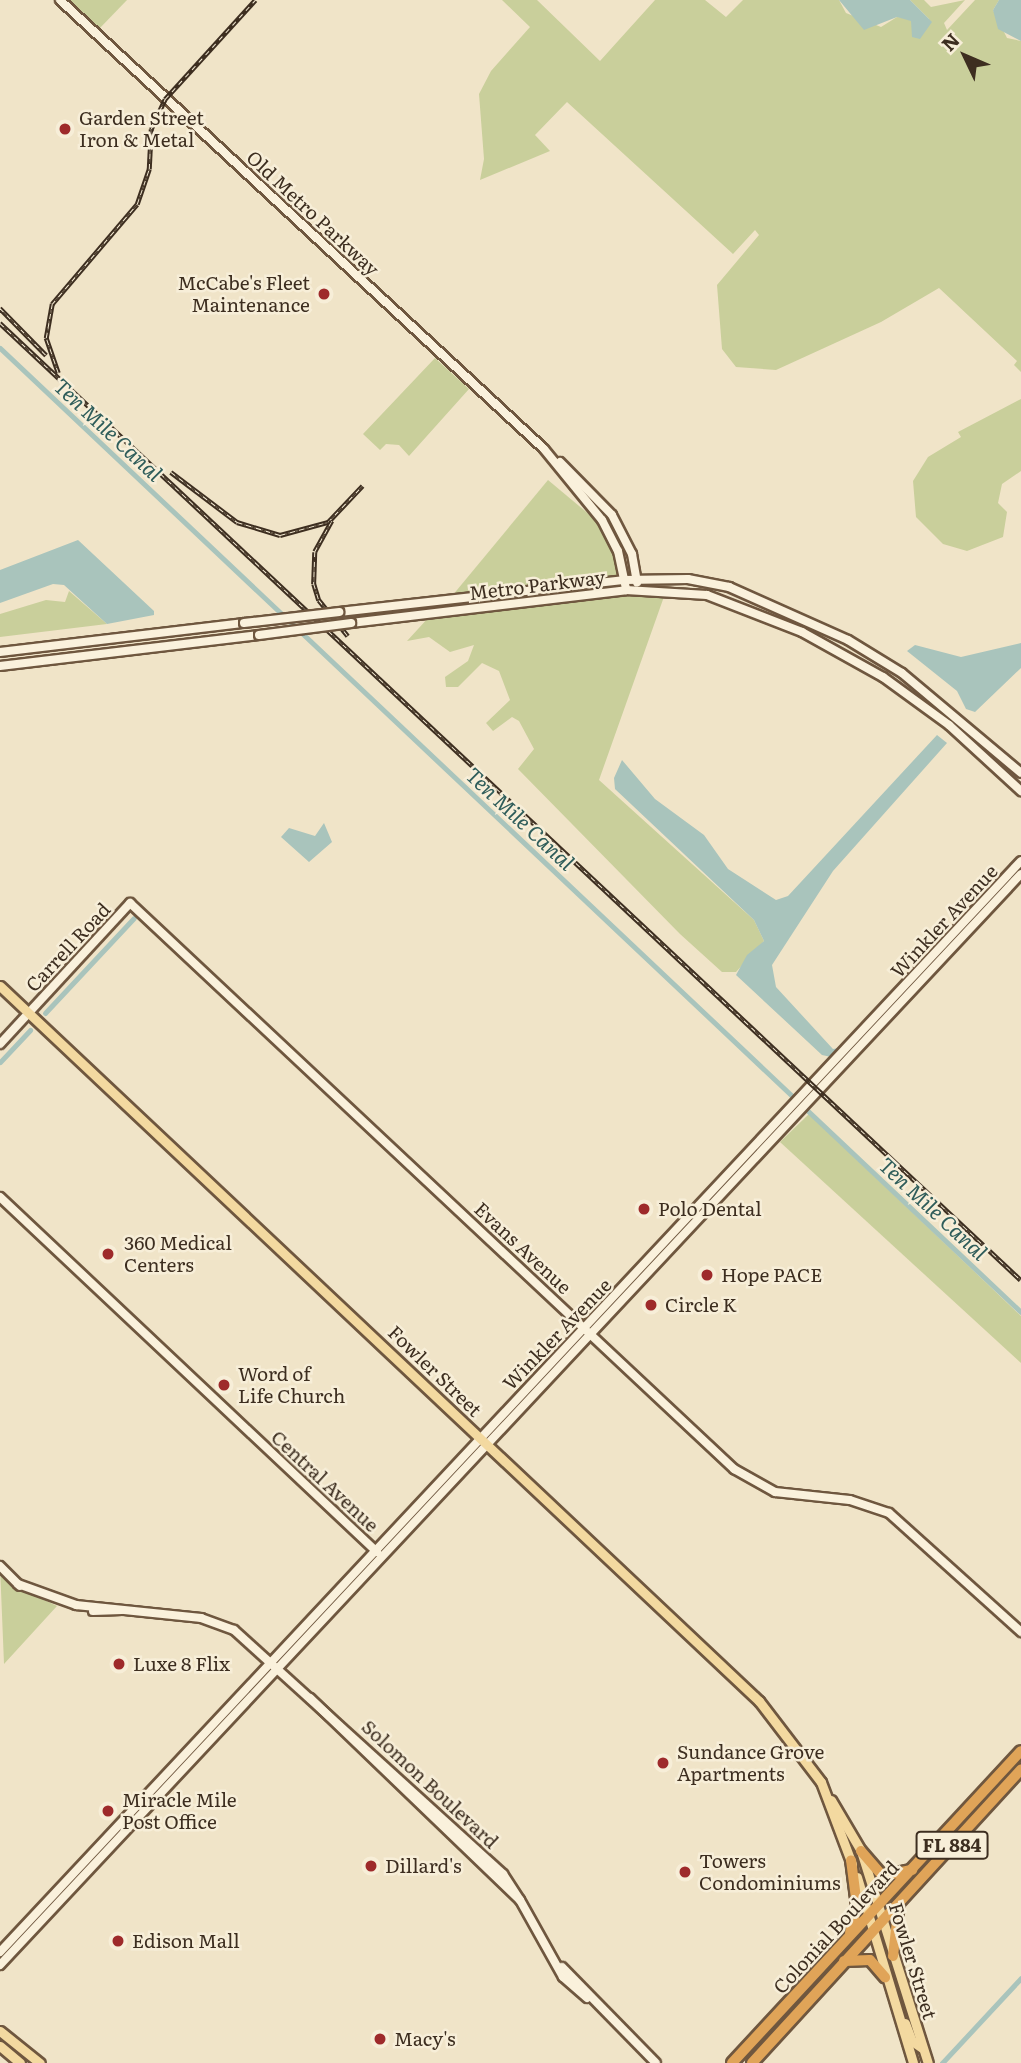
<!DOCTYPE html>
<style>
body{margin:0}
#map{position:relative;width:1021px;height:2063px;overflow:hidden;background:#f0e4c8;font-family:Literata,serif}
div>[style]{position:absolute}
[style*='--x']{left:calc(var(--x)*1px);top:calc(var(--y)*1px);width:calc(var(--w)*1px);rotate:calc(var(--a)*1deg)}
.green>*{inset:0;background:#c9cf9b}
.water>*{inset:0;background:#a9c4bc}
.canal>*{height:5px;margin:-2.5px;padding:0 2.5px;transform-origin:2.5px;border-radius:2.5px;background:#a9c4bc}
.roads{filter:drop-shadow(2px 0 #6f573f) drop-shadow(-2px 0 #6f573f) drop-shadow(0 2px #6f573f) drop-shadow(0 -2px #6f573f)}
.secondary>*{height:8px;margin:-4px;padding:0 4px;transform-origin:4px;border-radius:4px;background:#faf1dc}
.primary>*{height:9px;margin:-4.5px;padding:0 4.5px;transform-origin:4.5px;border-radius:4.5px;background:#f3d9a0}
.highway>*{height:10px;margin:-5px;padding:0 5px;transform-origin:5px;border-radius:5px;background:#e0a458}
.rail>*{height:4.5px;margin-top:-2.25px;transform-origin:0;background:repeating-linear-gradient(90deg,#f7eed8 0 5px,#3d2e20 0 10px);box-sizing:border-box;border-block:2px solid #3d2e20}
.bridges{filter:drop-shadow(2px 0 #6f573f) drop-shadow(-2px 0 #6f573f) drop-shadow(0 2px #6f573f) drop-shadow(0 -2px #6f573f)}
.secondary-bridge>*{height:8px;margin:-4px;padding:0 4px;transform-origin:4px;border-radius:4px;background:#faf1dc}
.dots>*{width:19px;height:19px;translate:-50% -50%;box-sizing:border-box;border:4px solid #f7eed8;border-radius:50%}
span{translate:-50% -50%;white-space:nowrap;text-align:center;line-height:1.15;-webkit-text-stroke:5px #f7eed8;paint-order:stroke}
.shield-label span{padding:2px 5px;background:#f7eed8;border:2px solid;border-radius:5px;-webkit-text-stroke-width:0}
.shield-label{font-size:18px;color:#3d2e20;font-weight:700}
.poi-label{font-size:19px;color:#3d2e20}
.left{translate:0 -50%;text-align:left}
.right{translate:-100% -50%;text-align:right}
.street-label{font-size:19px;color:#3d2e20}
.water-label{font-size:21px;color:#2f5d5a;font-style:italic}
.north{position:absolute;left:930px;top:21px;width:70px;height:70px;-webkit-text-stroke:5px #f7eed8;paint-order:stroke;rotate:314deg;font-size:19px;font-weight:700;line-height:28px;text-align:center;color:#3d2e20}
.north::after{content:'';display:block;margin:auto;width:24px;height:32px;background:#3d2e20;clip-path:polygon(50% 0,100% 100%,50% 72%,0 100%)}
</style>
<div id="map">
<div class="green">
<div style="clip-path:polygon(64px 0,127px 0,99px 29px)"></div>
<div style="clip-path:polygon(502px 0,537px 0,600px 61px,655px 0,705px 0,726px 17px,743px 0,839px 0,846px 13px,881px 27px,897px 17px,929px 19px,910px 0,924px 0,931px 7px,965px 0,944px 23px,947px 30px,975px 0,999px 0,993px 10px,1007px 38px,1021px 41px,1021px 372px,1014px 365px,1017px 361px,939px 288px,881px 322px,776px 370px,736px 367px,722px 349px,717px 285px,759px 235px,755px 230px,733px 254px,567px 102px,535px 135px,550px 151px,480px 180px,484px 159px,479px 94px,491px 71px,530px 27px)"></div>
<div style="clip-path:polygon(435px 358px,469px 389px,409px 456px,399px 445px,386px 444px,380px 450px,363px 434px)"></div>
<div style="clip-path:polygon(1021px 399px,1021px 471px,1002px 484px,998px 503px,1007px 512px,1003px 537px,967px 551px,943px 544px,916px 517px,913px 481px,928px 457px,961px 437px,958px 432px)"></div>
<div style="clip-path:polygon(548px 480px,603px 526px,622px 578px,452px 596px)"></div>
<div style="clip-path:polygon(623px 583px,623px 587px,435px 611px,444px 603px)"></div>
<div style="clip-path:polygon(69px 591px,107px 624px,0 637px,0 614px,46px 600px,65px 602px)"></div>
<div style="clip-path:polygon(666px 591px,599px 780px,754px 920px,764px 941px,736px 972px,722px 972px,680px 934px,518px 769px,534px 749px,519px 721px,512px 717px,493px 731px,486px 723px,510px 700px,499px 671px,482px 663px,458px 687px,446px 687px,445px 677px,468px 661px,474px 645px,450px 652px,429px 637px,407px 641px,429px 617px)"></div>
<div style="clip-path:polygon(809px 1114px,1021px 1316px,1021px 1363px,780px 1142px)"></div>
<div style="clip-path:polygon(0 1566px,23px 1590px,57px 1606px,4px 1664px)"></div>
</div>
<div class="water">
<div style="clip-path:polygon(839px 0,910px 0,932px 22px,920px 39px,912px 37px,911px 21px,897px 17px,864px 30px)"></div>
<div style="clip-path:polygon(999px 0,1021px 0,1021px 41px,998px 29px,993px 10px)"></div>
<div style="clip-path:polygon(78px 540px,154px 611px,154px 615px,107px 624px,64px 585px,53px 584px,0 603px,0 570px)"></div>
<div style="clip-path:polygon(1021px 643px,1021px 668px,975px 712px,966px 709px,957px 691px,907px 651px,915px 645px,961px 657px)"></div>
<div style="clip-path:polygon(937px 735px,947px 743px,833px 871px,772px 965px,776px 987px,833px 1049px,839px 1048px,831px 1057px,822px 1055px,736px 975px,747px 955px,764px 941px,754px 920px,615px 789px,614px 778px,622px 760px,655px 799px,704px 835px,728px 869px,776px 900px,788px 896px)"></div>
<div style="clip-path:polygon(324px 823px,332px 842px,309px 862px,281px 837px,289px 828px,315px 836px)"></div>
</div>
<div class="canal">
<div style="--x:0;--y:348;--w:1404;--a:43.36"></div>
<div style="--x:45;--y:1013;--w:130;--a:-46.9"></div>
<div style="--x:0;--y:1062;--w:44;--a:-46.8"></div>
<div style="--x:942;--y:2063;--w:116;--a:-47.1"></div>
</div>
<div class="roads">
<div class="secondary">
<div style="--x:60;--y:0;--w:660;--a:42.85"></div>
<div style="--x:544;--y:449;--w:92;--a:50.8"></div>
<div style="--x:602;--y:520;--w:35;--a:63"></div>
<div style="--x:618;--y:551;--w:40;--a:78"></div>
<div style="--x:560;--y:462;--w:74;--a:45.5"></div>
<div style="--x:612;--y:515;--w:44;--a:62.9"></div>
<div style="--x:632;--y:554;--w:29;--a:80"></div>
<div style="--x:339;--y:612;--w:288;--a:-6.4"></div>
<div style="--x:625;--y:580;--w:63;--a:-0.9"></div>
<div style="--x:688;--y:579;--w:42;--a:11"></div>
<div style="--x:729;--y:587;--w:130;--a:24"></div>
<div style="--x:848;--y:640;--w:63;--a:31.4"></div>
<div style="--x:902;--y:673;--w:155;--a:40"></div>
<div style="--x:351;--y:623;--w:277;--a:-6.8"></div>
<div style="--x:626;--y:590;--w:81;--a:3.5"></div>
<div style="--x:707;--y:595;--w:102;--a:21.3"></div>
<div style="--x:802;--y:632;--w:93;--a:29.1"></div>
<div style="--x:883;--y:677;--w:82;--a:36"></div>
<div style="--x:949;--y:725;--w:98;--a:42.5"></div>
<div style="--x:0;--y:652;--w:246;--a:-6.8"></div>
<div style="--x:0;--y:666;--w:261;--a:-6.8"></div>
<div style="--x:0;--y:1044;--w:192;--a:-47.3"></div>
<div style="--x:130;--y:903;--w:828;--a:43.14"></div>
<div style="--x:734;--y:1469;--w:47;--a:29.3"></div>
<div style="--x:775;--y:1492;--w:75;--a:6.1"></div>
<div style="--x:850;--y:1500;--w:41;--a:18.4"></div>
<div style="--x:889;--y:1513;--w:178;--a:42"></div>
<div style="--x:0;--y:1197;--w:518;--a:43.28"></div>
<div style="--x:0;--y:1566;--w:28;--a:45"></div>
<div style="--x:18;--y:1584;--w:62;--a:19.9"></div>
<div style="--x:76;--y:1605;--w:126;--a:5.9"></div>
<div style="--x:201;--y:1618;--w:35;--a:20"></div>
<div style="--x:234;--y:1630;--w:363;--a:42.2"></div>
<div style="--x:503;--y:1874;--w:31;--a:57"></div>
<div style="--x:93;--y:1611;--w:29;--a:-2"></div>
<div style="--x:310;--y:1698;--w:291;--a:43.9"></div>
<div style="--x:520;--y:1900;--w:88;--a:60.8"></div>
<div style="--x:563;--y:1977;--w:32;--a:41"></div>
<div style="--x:0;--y:1952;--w:1494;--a:-46.9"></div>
<div style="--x:0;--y:1965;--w:1494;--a:-46.9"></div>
<div style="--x:562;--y:1967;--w:134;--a:45.6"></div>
</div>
<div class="primary">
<div style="--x:0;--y:986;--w:1043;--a:43.29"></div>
<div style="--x:759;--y:1701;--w:102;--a:52.6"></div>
<div style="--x:821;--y:1782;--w:88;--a:69.3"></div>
<div style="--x:831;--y:1800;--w:59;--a:59.5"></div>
<div style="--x:861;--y:1851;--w:222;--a:72.5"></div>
<div style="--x:857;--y:1877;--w:194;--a:73.2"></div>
<div style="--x:905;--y:2023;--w:19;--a:69"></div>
<div style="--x:912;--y:2041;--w:12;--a:35"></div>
<div style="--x:0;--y:2031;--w:51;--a:38.7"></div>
<div style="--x:0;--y:2046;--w:26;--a:40"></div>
</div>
<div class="highway">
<div style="--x:861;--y:1851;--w:33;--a:49"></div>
<div style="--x:883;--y:1876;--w:30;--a:-12"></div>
<div style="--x:850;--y:1933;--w:28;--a:-75"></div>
<div style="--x:857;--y:1906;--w:46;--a:-97.4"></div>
<div style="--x:893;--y:1956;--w:53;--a:-83.5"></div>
<div style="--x:844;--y:1961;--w:26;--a:-2"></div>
<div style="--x:870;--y:1960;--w:23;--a:49"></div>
<div style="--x:732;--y:2063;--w:425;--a:-47.2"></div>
<div style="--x:752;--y:2063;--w:398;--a:-47.5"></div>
</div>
</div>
<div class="rail">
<div style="--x:0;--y:308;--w:66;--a:45.6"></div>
<div style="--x:0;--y:323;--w:1399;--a:43.15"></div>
<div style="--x:58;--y:373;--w:37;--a:-109"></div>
<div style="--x:46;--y:338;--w:35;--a:-80"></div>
<div style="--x:52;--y:304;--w:131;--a:-49.6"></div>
<div style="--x:137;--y:204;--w:37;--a:-71"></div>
<div style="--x:149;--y:169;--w:40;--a:-87.1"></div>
<div style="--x:151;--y:129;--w:33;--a:-65"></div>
<div style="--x:165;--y:99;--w:134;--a:-47.7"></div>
<div style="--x:171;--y:472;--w:83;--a:37.1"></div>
<div style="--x:237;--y:522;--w:45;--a:16.8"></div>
<div style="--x:280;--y:535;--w:50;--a:-15.2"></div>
<div style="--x:328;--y:522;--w:50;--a:-46.6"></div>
<div style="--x:332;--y:521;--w:35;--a:119"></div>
<div style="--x:315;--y:552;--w:32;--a:92"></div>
<div style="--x:314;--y:584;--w:17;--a:73"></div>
<div style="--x:319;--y:600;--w:46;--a:51.1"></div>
</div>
<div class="bridges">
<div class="secondary-bridge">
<div style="--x:244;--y:623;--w:96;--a:-6.6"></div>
<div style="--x:259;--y:635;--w:93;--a:-7.4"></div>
</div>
</div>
<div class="dots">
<div style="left:65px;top:129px;background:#9e2a2b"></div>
<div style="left:324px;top:294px;background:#9e2a2b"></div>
<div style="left:644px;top:1209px;background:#9e2a2b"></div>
<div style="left:108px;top:1254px;background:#9e2a2b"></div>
<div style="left:707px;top:1275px;background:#9e2a2b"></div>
<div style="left:651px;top:1305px;background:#9e2a2b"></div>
<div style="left:224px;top:1385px;background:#9e2a2b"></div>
<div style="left:119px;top:1664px;background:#9e2a2b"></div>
<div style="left:663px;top:1763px;background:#9e2a2b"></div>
<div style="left:108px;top:1811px;background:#9e2a2b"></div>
<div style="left:371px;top:1866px;background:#9e2a2b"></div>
<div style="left:685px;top:1872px;background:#9e2a2b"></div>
<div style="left:118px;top:1941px;background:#9e2a2b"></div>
<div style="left:380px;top:2039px;background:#9e2a2b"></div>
</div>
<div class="shield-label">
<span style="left:952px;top:1845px">FL 884</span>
</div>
<div class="poi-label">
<span class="left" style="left:79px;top:129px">Garden Street<br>Iron &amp; Metal</span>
<span class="right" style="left:310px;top:294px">McCabe's Fleet<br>Maintenance</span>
<span class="left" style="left:658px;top:1209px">Polo Dental</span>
<span class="left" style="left:124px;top:1254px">360 Medical<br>Centers</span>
<span class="left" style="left:721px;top:1275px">Hope PACE</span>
<span class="left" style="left:665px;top:1305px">Circle K</span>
<span class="left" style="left:238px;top:1385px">Word of<br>Life Church</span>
<span class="left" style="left:133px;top:1664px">Luxe 8 Flix</span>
<span class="left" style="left:677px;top:1763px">Sundance Grove<br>Apartments</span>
<span class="left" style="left:122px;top:1811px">Miracle Mile<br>Post Office</span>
<span class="left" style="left:699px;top:1872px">Towers<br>Condominiums</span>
<span class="left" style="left:385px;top:1866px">Dillard's</span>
<span class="left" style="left:132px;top:1941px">Edison Mall</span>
<span class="left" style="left:394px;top:2039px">Macy's</span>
</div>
<div class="street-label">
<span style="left:313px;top:213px;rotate:43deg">Old Metro Parkway</span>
<span style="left:537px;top:585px;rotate:-7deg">Metro Parkway</span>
<span style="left:944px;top:921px;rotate:-47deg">Winkler Avenue</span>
<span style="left:68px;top:947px;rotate:-47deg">Carrell Road</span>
<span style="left:523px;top:1248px;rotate:43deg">Evans Avenue</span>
<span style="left:557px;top:1334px;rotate:-46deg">Winkler Avenue</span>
<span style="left:435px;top:1371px;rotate:44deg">Fowler Street</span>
<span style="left:325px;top:1481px;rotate:43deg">Central Avenue</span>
<span style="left:430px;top:1784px;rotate:43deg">Solomon Boulevard</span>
<span style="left:836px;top:1927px;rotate:-47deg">Colonial Boulevard</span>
<span style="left:913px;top:1961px;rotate:73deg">Fowler Street</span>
</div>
<div class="water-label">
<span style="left:109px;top:429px;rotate:43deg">Ten Mile Canal</span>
<span style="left:521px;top:818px;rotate:43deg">Ten Mile Canal</span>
<span style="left:934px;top:1208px;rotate:43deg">Ten Mile Canal</span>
</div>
<div class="north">N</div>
</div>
